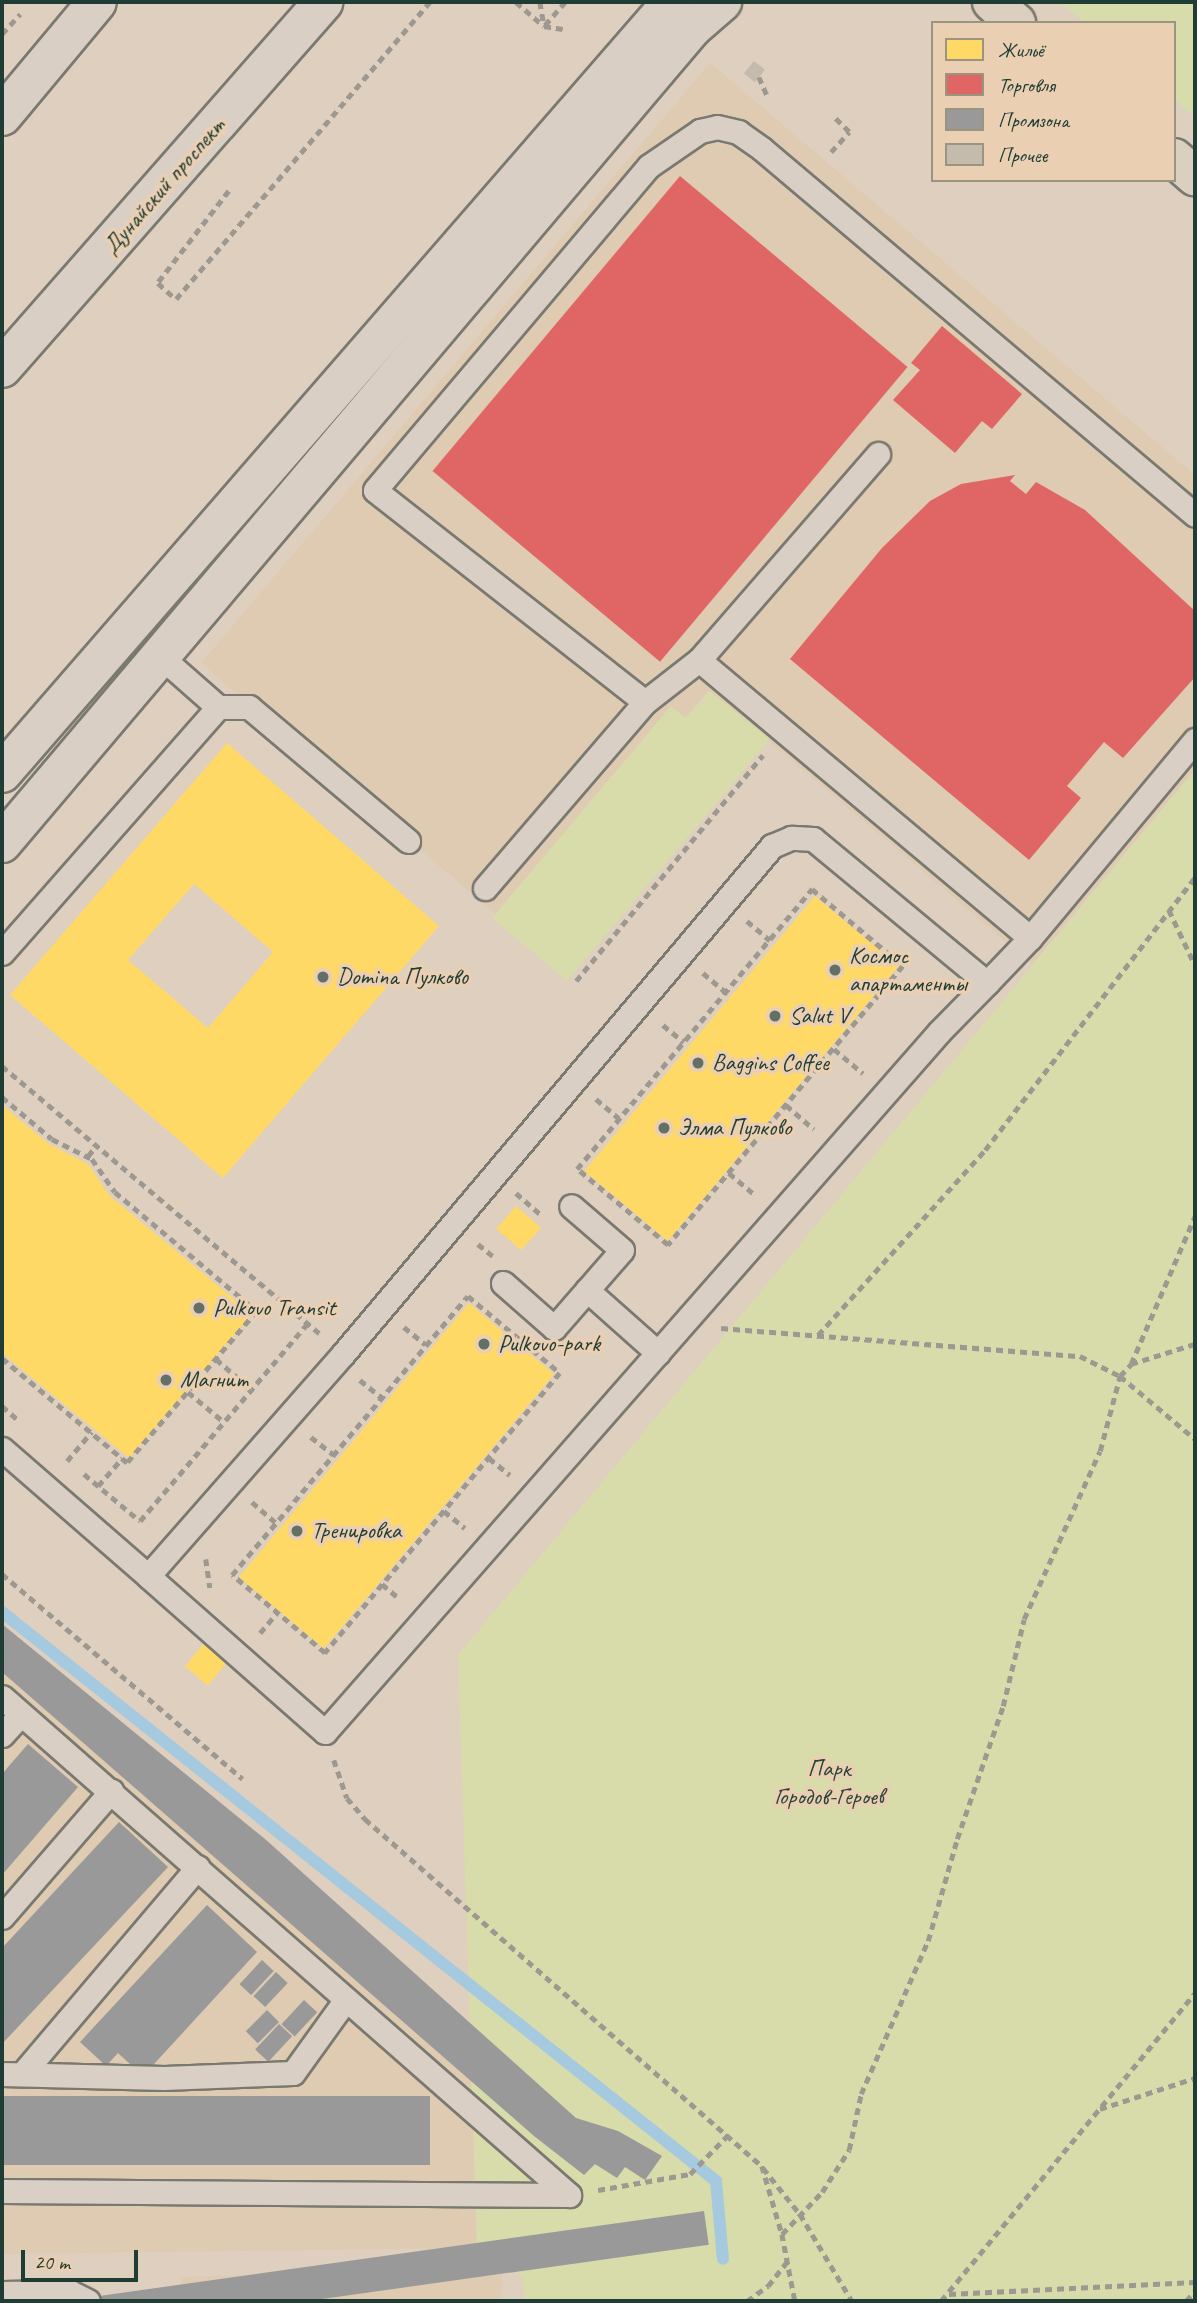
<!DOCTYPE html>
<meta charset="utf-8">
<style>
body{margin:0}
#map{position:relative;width:1197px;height:2303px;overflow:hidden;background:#decfbf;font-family:Caveat,sans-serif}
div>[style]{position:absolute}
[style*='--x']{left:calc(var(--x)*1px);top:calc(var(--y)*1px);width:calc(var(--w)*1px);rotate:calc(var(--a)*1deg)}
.built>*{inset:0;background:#decbb1}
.green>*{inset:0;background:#d8dbaa}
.homes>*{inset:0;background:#ffd966;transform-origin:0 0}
.shops>*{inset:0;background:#e06666;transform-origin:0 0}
.industry>*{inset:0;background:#999;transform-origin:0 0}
.stream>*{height:12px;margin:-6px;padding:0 6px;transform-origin:6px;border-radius:6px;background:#a5c9de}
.building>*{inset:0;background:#c4bbac;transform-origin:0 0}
.path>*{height:4.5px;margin-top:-2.25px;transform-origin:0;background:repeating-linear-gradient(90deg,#9d9990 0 7px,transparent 0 12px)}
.roads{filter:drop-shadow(2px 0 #7a7970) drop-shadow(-2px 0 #7a7970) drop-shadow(0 2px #7a7970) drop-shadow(0 -2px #7a7970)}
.service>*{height:23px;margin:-11.5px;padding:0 11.5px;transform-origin:11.5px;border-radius:11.5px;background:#d9cfc4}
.secondary>*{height:38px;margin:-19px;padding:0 19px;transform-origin:19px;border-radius:19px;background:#d9cfc4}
.primary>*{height:38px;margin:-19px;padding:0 19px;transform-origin:19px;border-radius:19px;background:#dbcfbf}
.dots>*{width:19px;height:19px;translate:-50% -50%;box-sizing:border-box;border:4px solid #ebcfb2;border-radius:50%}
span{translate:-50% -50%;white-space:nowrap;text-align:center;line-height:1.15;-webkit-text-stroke:7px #ebcfb2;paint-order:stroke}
.street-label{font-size:24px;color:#1f3d34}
.poi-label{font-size:24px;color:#1f3d34}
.left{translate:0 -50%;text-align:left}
.park-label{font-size:24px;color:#284539}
.frame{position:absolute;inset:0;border:4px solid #1f3d34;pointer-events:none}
.legend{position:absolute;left:931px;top:21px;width:245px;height:161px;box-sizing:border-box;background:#ebcfb2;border:2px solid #999580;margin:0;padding:9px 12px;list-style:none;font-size:21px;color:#1f3d34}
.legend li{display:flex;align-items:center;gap:14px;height:35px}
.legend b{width:35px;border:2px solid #999580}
.scale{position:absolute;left:21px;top:2250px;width:117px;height:32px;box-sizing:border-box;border:4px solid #1f3d34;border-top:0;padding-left:9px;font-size:21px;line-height:24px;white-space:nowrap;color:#1f3d34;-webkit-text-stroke:5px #ebcfb2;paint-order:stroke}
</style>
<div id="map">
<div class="built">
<div style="clip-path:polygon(710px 63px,1195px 475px,1195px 769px,1032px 964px,709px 690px,504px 921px,201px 663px)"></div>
<div style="clip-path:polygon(2px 1624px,265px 1839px,576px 2118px,709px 2245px,2px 2254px)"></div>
<div style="clip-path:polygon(502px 2268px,501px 2301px,181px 2301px,181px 2277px)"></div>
</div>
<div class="green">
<div style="clip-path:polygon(1060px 2px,1195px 2px,1195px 117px,1174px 99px,1174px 23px,1085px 23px)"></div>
<div style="clip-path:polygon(710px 691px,770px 739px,567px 981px,492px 918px,671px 706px,686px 718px)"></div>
<div style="clip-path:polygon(1195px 770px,1195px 2301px,525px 2301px,523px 2279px,508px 2259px,477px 2256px,458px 1655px)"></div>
</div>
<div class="homes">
<div style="clip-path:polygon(evenodd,227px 743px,439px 926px,223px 1178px,10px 995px,227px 743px,194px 884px,273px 952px,208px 1028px,128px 960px,194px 884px)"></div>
<div style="left:815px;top:896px;width:109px;height:359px;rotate:40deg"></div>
<div style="clip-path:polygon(2px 1105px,49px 1144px,88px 1164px,110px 1196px,252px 1314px,129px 1458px,2px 1353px)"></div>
<div style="left:516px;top:1206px;width:33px;height:30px;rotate:41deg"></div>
<div style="left:469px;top:1303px;width:111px;height:358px;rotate:40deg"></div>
<div style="left:206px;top:1641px;width:30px;height:33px;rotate:40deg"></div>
</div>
<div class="shops">
<div style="left:680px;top:176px;width:297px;height:385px;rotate:40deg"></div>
<div style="clip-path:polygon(942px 326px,1022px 394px,992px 429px,982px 421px,955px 453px,893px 400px,920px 370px,911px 363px)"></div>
<div style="clip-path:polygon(1015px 475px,1010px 481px,1026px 494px,1036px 482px,1085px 510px,1195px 611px,1195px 677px,1123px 758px,1104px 742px,1067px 786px,1081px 798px,1029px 860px,790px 659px,882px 548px,930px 501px,961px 484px)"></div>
</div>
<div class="industry">
<div style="clip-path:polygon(2px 1624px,265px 1839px,576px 2118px,618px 2131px,662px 2156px,645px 2180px,625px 2167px,617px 2178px,595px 2164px,584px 2175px,534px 2136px,2px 1672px)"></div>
<div style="clip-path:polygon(28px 1744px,78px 1787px,2px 1875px,2px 1774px)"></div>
<div style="clip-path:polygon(119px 1822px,168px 1867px,2px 2044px,2px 1948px)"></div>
<div style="clip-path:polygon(207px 1905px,257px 1952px,143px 2076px,118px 2053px,106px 2066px,80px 2042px)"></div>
<div style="left:262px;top:1960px;width:16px;height:33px;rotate:43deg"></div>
<div style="left:276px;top:1972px;width:16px;height:33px;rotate:43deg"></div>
<div style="left:304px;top:2000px;width:18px;height:33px;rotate:43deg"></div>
<div style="left:267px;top:2010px;width:17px;height:30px;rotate:45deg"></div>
<div style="left:279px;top:2024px;width:18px;height:35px;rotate:43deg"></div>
<div style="left:2px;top:2096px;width:428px;height:69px"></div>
<div style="left:704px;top:2211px;width:34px;height:702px;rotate:82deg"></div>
</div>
<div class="stream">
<div style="--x:2;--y:1612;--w:913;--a:38.55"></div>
<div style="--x:716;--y:2181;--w:78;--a:84.9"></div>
</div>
<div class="building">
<div style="left:754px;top:61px;width:14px;height:16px;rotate:39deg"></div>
</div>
<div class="path">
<div style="--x:516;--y:2;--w:37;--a:41"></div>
<div style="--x:544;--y:26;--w:19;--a:9"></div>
<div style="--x:540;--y:2;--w:23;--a:80"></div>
<div style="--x:545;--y:25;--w:30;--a:-49"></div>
<div style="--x:2;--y:34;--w:27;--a:-48"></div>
<div style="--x:759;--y:77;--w:22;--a:66"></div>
<div style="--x:831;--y:152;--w:27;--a:-48"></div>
<div style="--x:849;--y:132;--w:20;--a:-135"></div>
<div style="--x:229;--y:191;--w:116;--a:127.7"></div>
<div style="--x:158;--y:283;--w:24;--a:42"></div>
<div style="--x:176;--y:299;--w:391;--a:-49.5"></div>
<div style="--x:812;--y:889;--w:119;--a:40.2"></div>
<div style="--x:903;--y:966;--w:365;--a:130.1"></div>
<div style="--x:668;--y:1245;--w:119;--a:-140.1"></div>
<div style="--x:577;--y:1169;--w:366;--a:-50"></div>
<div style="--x:1169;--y:910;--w:61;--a:64.7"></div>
<div style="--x:747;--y:921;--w:30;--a:40"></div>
<div style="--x:703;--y:973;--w:30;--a:40"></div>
<div style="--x:576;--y:981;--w:293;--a:-50.4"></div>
<div style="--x:663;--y:1025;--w:27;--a:39"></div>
<div style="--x:834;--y:1049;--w:38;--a:40"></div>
<div style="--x:2;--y:1066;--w:416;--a:40.1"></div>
<div style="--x:2;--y:1097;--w:65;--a:40"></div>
<div style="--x:52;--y:1139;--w:45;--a:26.6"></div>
<div style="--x:92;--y:1159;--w:40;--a:55.1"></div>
<div style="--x:115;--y:1192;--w:185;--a:40"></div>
<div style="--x:257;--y:1311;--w:200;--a:130.5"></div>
<div style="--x:127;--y:1463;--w:163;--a:-140.2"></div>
<div style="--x:596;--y:1099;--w:30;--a:40"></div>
<div style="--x:786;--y:1105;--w:37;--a:41"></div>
<div style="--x:88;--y:1156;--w:13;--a:-51"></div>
<div style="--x:729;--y:1173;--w:34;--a:40"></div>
<div style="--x:516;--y:1193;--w:33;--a:41"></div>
<div style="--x:478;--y:1244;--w:19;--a:39"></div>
<div style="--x:468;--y:1296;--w:120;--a:39.9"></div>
<div style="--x:560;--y:1373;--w:366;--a:130"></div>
<div style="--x:325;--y:1653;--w:121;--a:-140"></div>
<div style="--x:232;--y:1575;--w:365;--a:-49.8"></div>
<div style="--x:404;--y:1327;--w:28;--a:39"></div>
<div style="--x:721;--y:1328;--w:360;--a:4.5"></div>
<div style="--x:1080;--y:1356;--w:45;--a:26.6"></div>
<div style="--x:1120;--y:1376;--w:98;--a:40"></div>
<div style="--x:818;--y:1335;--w:249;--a:-47.9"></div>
<div style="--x:985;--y:1150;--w:344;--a:-52.4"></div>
<div style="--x:216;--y:1359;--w:48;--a:40.7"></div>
<div style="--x:1131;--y:1364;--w:161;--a:-66.6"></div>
<div style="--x:360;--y:1380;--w:28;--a:39"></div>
<div style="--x:188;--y:1392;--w:47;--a:39.8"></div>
<div style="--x:2;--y:1406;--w:21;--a:41"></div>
<div style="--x:311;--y:1437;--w:29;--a:38"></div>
<div style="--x:489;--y:1458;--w:27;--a:39"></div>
<div style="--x:67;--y:1461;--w:38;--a:-50"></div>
<div style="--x:84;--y:1474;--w:73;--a:40"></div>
<div style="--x:140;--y:1521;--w:260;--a:-49.7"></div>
<div style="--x:98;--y:1486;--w:37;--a:-49"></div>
<div style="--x:252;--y:1502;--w:32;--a:41"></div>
<div style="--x:444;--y:1511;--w:27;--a:39"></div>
<div style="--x:206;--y:1559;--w:29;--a:82"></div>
<div style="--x:2;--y:1574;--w:316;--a:40.4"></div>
<div style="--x:382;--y:1584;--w:23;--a:40"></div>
<div style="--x:260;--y:1633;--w:26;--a:-50"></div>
<div style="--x:334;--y:1760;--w:40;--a:71.1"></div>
<div style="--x:347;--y:1798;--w:28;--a:49"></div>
<div style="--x:365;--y:1819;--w:527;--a:41.16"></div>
<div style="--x:762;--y:2166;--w:71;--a:73.6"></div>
<div style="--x:782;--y:2234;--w:68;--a:79"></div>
<div style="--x:1100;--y:2109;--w:100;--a:-18.1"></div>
<div style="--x:763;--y:2168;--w:59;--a:51.2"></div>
<div style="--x:800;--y:2214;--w:101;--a:59.1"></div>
<div style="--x:598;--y:2190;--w:93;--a:-9.9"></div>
<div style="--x:690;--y:2174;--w:56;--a:-45.7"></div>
<div style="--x:782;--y:2234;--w:58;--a:-46.4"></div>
<div style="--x:822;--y:2192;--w:50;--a:-57.3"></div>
<div style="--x:849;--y:2150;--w:57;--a:-77.9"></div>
<div style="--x:861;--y:2094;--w:167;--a:-66.4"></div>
<div style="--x:928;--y:1941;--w:106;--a:-74.1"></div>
<div style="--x:957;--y:1839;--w:141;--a:-70.9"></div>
<div style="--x:1003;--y:1706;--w:89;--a:-76.4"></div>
<div style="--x:1024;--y:1619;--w:184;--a:-65.7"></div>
<div style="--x:1100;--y:1451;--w:78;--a:-75.1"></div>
<div style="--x:1120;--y:1376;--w:16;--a:-47"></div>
<div style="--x:1131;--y:1364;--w:67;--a:-17.4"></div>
<div style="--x:949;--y:2294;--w:246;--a:-2.8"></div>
<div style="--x:747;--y:2301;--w:26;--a:-36"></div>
<div style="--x:768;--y:2286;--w:33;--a:-52"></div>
<div style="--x:941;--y:2301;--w:399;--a:-50.5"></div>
<div style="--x:1186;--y:2301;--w:13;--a:-48"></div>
</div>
<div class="roads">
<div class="service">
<div style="--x:699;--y:660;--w:432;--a:40"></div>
<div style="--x:645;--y:702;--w:343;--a:-141.9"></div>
<div style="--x:375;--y:490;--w:424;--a:-49.8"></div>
<div style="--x:649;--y:166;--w:62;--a:-34.5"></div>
<div style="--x:700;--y:131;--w:17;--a:-13"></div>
<div style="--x:717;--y:127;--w:22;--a:13"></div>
<div style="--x:738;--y:132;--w:29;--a:35"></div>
<div style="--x:762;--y:149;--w:567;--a:40.21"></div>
<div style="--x:218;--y:707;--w:31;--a:0"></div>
<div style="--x:249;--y:707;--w:208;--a:40.1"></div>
<div style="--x:485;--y:888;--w:245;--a:-49.3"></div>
<div style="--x:645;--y:702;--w:68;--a:-37.9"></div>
<div style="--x:699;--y:660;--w:273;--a:-49"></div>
<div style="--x:2;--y:953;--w:327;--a:-48.7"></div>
<div style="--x:218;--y:707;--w:77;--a:-138.7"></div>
<div style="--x:987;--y:983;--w:226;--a:-140.4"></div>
<div style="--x:813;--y:839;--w:22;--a:-177"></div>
<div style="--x:791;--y:838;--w:21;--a:157"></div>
<div style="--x:772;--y:846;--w:665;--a:130.18"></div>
<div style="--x:343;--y:1354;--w:295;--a:131.3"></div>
<div style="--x:148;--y:1576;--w:236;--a:41.4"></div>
<div style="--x:325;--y:1732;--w:931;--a:-48.74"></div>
<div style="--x:939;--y:1032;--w:69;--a:-45.6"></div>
<div style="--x:987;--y:983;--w:62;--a:-46.3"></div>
<div style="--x:1030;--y:938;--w:258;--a:-50.2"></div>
<div style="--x:503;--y:1283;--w:68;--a:41.4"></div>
<div style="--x:554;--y:1328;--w:103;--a:-48.9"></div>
<div style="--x:622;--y:1250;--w:67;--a:-139.2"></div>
<div style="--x:587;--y:1290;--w:95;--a:41.6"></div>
<div style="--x:2;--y:1449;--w:194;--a:41"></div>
<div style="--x:2;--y:1697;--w:755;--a:41.29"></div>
<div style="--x:2;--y:1735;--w:28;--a:-48"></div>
<div style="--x:2;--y:1917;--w:167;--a:-49.1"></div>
<div style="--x:23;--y:2073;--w:270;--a:-49.7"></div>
<div style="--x:2;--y:2074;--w:162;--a:1.4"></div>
<div style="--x:164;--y:2078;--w:129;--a:-2.2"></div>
<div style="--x:293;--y:2073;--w:87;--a:-54.3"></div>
<div style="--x:2;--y:2191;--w:567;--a:0.4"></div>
<div style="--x:2;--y:2293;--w:68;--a:-0.8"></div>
<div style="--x:70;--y:2292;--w:20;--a:27"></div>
</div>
<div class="secondary">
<div style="--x:2;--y:116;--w:148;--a:-50.2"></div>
<div style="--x:2;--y:368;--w:487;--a:-48.7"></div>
<div style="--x:2;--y:773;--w:1021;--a:-49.01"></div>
<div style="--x:2;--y:843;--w:1068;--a:-49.75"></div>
<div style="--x:692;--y:28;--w:40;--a:-41"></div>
</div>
<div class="primary">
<div style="--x:992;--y:2;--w:32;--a:41"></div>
<div style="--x:1174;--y:158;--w:28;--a:41"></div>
</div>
</div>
<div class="dots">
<div style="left:835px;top:970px;background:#627065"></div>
<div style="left:323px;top:977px;background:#627065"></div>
<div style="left:775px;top:1016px;background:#627065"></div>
<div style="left:698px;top:1063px;background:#627065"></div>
<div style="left:664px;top:1128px;background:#627065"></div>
<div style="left:199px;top:1308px;background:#627065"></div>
<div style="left:484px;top:1344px;background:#627065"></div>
<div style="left:166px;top:1380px;background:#627065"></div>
<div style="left:297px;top:1531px;background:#627065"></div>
</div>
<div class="street-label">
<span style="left:164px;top:186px;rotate:-49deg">Дунайский проспект</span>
</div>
<div class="poi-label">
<span class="left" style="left:849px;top:970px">Космос<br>апартаменты</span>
<span class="left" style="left:337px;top:977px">Domina Пулково</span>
<span class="left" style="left:789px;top:1016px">Salut V</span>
<span class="left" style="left:712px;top:1063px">Baggins Coffee</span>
<span class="left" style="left:678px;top:1128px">Элма Пулково</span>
<span class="left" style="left:213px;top:1308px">Pulkovo Transit</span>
<span class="left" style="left:498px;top:1344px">Pulkovo-park</span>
<span class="left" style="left:180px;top:1380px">Магнит</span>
<span class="left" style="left:311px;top:1531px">Тренировка</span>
</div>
<div class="park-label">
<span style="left:829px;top:1783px">Парк<br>Городов-Героев</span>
</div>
<div class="frame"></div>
<ul class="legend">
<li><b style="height:19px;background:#ffd966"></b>Жильё</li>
<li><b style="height:19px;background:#e06666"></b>Торговля</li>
<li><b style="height:19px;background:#999"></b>Промзона</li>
<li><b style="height:19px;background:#c4bbac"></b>Прочее</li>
</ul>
<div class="scale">20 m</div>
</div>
